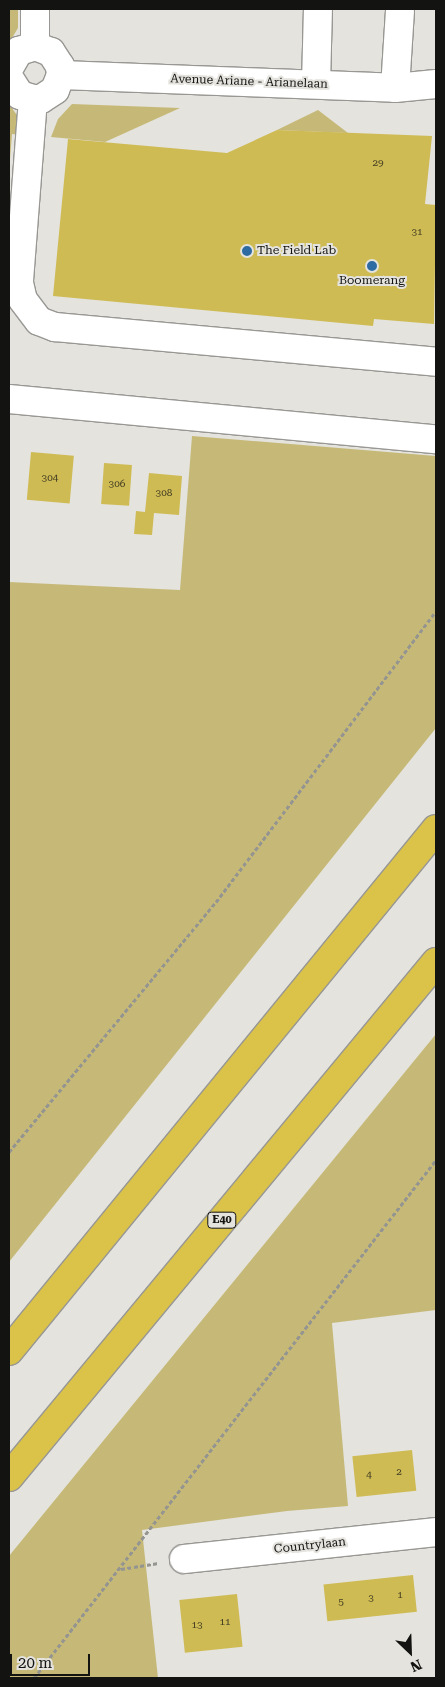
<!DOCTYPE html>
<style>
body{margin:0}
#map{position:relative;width:445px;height:1687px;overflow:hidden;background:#e4e3de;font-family:"Roboto Serif",serif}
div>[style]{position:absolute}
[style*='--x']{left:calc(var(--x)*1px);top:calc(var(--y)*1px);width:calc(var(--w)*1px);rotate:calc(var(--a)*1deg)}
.green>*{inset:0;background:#c6b978}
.building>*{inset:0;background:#cfbb54;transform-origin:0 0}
.path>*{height:3px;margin-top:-1.5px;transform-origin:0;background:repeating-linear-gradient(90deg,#949490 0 4px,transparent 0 6.5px)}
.roads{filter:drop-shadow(1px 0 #989793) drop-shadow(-1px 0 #989793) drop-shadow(0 1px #989793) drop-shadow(0 -1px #989793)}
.minor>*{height:28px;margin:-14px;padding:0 14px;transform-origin:14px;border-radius:14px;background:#fff}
.highway>*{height:28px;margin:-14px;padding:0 14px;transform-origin:14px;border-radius:14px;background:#dbc34a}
.dots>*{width:14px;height:14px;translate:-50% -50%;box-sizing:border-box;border:2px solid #e4e3de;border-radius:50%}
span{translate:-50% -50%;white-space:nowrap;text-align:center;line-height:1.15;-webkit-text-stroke:4px #e4e3de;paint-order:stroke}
.number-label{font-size:10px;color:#423d22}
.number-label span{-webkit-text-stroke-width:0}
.shield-label span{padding:1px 4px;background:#e4e3de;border:1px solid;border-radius:4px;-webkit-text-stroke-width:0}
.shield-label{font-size:11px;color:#131311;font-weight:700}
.street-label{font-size:12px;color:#131311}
.poi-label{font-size:12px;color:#131311}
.left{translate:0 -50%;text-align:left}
.frame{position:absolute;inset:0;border:10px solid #131311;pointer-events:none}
.north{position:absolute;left:385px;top:1627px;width:50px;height:50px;-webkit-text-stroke:4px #e4e3de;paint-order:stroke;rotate:156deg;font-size:14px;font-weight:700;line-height:20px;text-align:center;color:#131311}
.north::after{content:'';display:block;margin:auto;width:18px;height:22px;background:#131311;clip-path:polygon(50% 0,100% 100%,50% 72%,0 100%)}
.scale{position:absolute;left:10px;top:1654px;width:80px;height:22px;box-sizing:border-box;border:2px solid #131311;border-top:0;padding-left:6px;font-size:15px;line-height:18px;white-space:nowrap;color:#131311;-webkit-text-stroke:4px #e4e3de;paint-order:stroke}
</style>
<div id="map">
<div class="green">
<div style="clip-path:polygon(9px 9px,18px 9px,18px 28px,9px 43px)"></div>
<div style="clip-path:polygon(9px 104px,19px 118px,21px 135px,12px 134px,9px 172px)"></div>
<div style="clip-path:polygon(72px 104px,180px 108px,105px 142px,51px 137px,58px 119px)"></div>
<div style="clip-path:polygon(318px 110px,348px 133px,277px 130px)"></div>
<div style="clip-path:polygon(192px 436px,436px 456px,436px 728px,9px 1262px,9px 582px,180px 590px)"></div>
<div style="clip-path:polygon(436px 1034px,436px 1310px,332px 1323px,348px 1506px,287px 1511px,142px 1530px,158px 1678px,9px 1678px,9px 1556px)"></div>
</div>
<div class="building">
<div style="clip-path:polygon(277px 130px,432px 136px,425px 204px,436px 205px,434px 324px,374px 319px,373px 326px,53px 296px,68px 139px,227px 153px)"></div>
<div style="left:31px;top:452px;width:43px;height:48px;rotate:5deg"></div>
<div style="left:104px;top:463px;width:28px;height:41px;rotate:4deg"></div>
<div style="clip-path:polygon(149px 473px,182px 476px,179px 515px,154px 513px,152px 535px,134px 534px,136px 511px,145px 512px)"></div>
<div style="left:412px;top:1450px;width:41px;height:60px;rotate:84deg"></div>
<div style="left:413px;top:1575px;width:37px;height:90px;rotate:84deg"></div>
<div style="left:237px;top:1594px;width:53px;height:58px;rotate:84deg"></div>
</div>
<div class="path">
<div style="--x:9;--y:1152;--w:325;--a:-50.4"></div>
<div style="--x:216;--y:902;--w:365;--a:-52.9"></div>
<div style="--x:121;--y:1569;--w:38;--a:-9"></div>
<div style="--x:34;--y:1678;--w:656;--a:-52.19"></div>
</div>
<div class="roads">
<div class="minor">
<div style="--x:35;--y:46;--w:37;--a:-90"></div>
<div style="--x:9;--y:68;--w:20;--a:-60"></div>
<div style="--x:19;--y:51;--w:17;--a:-17"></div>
<div style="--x:35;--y:46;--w:17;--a:21"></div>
<div style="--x:51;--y:52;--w:17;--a:57"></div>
<div style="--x:60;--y:66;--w:9;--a:84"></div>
<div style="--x:61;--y:75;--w:16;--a:112"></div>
<div style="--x:55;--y:90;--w:17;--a:147"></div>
<div style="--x:41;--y:99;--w:8;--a:180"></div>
<div style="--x:33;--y:99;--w:14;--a:-163"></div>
<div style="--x:20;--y:95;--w:20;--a:-123"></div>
<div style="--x:61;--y:75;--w:334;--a:2.2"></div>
<div style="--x:395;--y:88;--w:41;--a:-5.6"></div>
<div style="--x:316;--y:84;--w:75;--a:-88.5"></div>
<div style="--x:395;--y:88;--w:77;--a:-86.3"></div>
<div style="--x:33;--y:99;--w:185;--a:94.4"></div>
<div style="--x:19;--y:283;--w:17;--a:77"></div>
<div style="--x:23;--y:300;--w:26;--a:53"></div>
<div style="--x:39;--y:321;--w:17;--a:21"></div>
<div style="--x:55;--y:327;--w:383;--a:5.2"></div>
<div style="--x:9;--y:399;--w:429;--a:5.4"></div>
<div style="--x:184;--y:1559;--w:253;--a:-6.1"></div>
</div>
<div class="highway">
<div style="--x:9;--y:1351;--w:674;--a:-50.72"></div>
<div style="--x:9;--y:1477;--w:669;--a:-50.34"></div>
</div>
</div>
<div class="dots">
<div style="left:247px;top:251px;background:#2d6ba2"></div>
<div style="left:372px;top:266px;background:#2d6ba2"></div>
</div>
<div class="number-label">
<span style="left:378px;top:163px">29</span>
<span style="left:417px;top:232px">31</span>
<span style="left:50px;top:478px">304</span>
<span style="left:117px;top:484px">306</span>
<span style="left:164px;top:493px">308</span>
<span style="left:399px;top:1472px">2</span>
<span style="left:369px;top:1475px">4</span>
<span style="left:400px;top:1595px">1</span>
<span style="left:371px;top:1598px">3</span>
<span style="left:341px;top:1602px">5</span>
<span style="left:225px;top:1622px">11</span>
<span style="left:197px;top:1625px">13</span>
</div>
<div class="shield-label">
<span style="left:222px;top:1220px">E40</span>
</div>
<div class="street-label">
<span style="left:249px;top:82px;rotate:2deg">Avenue Ariane - Arianelaan</span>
<span style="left:310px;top:1546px;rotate:-6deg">Countrylaan</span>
</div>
<div class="poi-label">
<span class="left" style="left:257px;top:251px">The Field Lab</span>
<span style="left:372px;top:281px">Boomerang</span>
</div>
<div class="frame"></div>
<div class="north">N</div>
<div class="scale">20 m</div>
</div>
